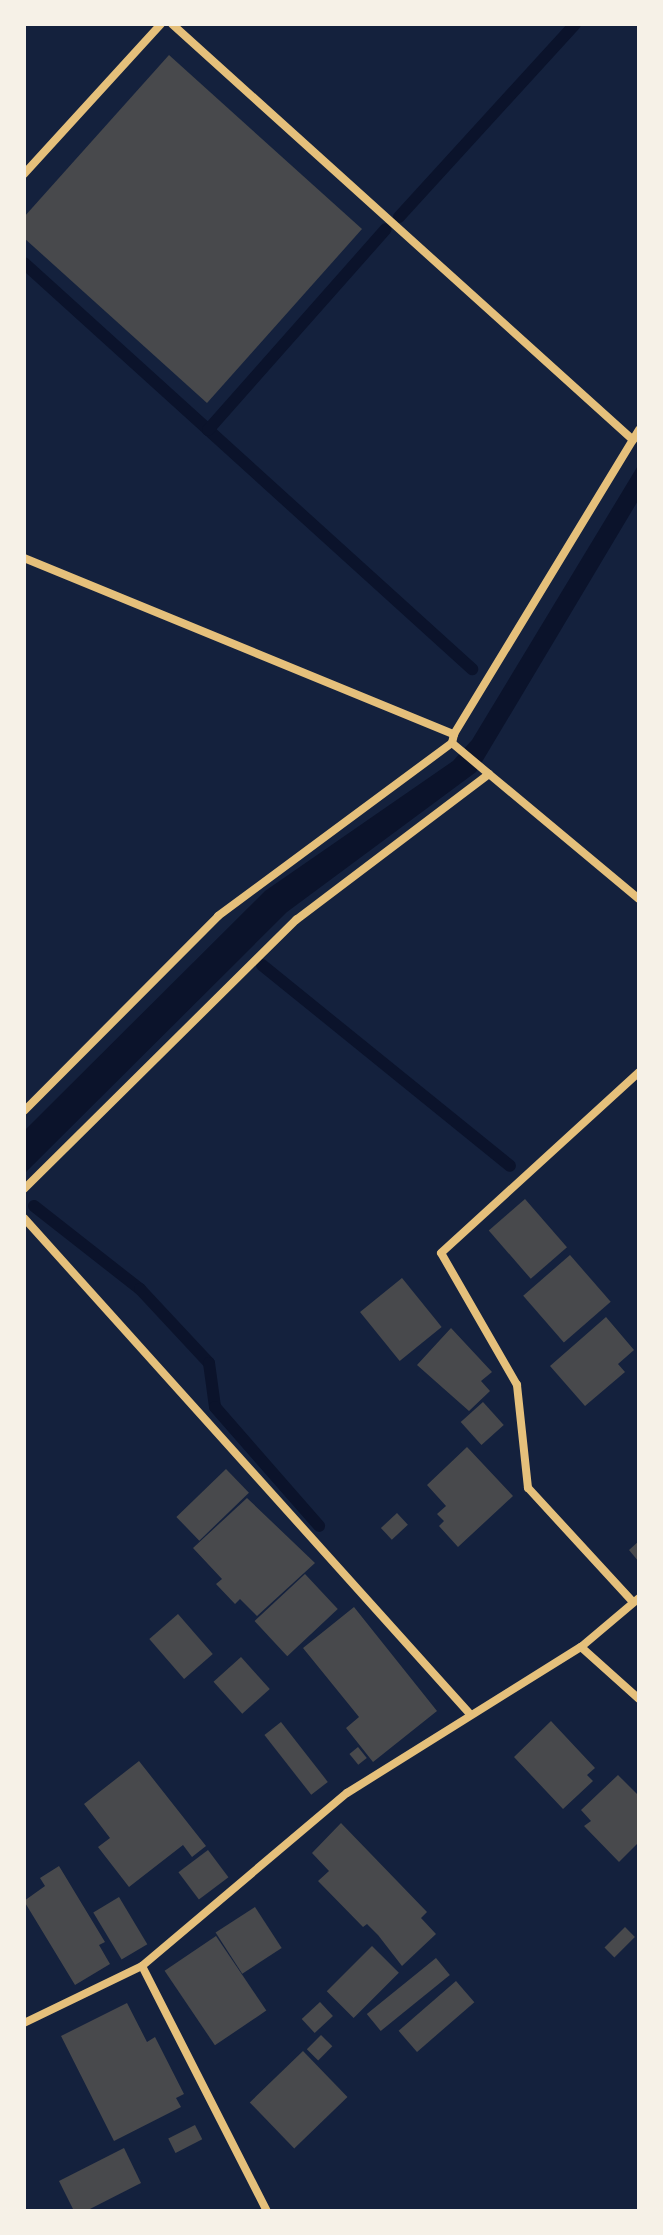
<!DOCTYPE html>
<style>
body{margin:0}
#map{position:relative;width:663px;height:2235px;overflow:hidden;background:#14213d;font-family:"Asap Condensed",sans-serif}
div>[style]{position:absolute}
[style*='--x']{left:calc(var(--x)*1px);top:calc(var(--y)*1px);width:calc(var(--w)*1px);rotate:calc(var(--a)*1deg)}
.water>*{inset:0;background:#0b132b}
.stream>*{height:12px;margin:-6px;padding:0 6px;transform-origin:6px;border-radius:6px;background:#0b132b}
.building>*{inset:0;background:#48494c;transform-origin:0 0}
.minor>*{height:8px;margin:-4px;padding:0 4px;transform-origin:4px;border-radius:4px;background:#e5c07b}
span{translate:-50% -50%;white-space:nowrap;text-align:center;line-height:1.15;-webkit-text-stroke:6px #f6f1e7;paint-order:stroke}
.frame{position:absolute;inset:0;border:26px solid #f6f1e7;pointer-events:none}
</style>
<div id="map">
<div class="water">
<div style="clip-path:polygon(639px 464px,639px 499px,476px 772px,287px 912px,24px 1174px,24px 1131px,265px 891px,453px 761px,472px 740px)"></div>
</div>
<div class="stream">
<div style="--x:399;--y:217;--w:261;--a:-47.6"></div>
<div style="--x:24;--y:263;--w:605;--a:42.18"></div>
<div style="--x:208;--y:430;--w:268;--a:-48.5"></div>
<div style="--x:262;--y:965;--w:319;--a:39"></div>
<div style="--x:34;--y:1206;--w:135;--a:38.1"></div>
<div style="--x:140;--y:1289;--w:101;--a:47"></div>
<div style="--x:209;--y:1363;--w:44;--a:82.2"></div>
<div style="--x:215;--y:1407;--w:158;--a:48.8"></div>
</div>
<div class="building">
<div style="clip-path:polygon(169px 55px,362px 229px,207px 403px,24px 238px,24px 217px)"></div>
<div style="left:525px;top:1199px;width:64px;height:48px;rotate:49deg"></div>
<div style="left:570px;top:1255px;width:62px;height:62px;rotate:49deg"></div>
<div style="left:402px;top:1278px;width:63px;height:54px;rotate:51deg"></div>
<div style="clip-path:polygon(606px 1317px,634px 1350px,618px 1364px,625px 1372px,585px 1406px,550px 1366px)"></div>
<div style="clip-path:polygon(451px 1328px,492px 1372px,481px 1381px,490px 1391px,469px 1411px,417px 1365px)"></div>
<div style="left:483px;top:1402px;width:31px;height:30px;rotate:48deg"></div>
<div style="clip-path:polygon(467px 1447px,513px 1496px,458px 1547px,439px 1526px,444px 1521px,437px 1514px,446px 1506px,427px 1485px)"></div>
<div style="left:226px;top:1469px;width:33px;height:69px;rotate:46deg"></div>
<div style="clip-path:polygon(247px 1498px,315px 1563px,257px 1616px,240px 1599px,235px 1604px,216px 1584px,222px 1579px,193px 1548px)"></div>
<div style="left:397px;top:1513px;width:16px;height:22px;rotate:47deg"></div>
<div style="clip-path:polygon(639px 1541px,639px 1562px,629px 1550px)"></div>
<div style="left:305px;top:1574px;width:48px;height:69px;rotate:47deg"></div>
<div style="clip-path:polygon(354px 1607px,437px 1711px,373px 1762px,346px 1728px,359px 1717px,303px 1648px)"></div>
<div style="left:178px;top:1614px;width:53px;height:38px;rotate:49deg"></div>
<div style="left:241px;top:1657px;width:43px;height:37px;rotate:48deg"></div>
<div style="clip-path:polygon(551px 1721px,595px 1768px,587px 1775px,593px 1781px,563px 1809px,514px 1757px)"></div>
<div style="left:281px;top:1722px;width:76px;height:21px;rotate:52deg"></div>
<div style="left:358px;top:1747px;width:14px;height:11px;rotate:51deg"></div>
<div style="clip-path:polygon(139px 1761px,206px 1846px,192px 1857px,183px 1845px,129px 1887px,98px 1847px,110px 1838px,84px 1804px)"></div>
<div style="clip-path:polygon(618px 1775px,639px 1796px,639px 1842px,619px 1862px,584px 1826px,591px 1821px,581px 1810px)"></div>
<div style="clip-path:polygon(341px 1823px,427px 1912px,421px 1918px,436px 1934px,402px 1966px,378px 1935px,367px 1924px,363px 1927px,318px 1881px,329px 1871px,312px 1853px)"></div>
<div style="left:208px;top:1850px;width:34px;height:37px;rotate:53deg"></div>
<div style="clip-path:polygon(59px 1866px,105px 1942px,99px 1945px,110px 1964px,75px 1985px,24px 1901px,45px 1886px,40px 1878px)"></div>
<div style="left:119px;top:1897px;width:55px;height:30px;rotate:59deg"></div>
<div style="left:255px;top:1907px;width:49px;height:47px;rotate:57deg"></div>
<div style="left:625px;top:1927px;width:14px;height:29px;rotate:45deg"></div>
<div style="left:216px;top:1936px;width:90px;height:62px;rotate:56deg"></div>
<div style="left:372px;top:1946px;width:38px;height:64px;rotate:45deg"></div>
<div style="left:436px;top:1958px;width:22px;height:89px;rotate:51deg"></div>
<div style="left:456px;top:1981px;width:28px;height:76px;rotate:49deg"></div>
<div style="left:320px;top:2002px;width:19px;height:25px;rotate:47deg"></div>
<div style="clip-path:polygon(127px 2003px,147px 2042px,155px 2037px,184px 2094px,176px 2098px,181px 2107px,114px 2141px,61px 2036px)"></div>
<div style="left:321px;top:2035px;width:16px;height:20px;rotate:45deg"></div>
<div style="left:303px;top:2051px;width:64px;height:74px;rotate:46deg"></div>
<div style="left:195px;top:2125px;width:16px;height:30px;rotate:63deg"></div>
<div style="clip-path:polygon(124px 2148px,141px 2183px,86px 2211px,74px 2211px,59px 2181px)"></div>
</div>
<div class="minor">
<div style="--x:172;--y:24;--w:621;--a:42.06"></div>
<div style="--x:24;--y:174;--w:203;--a:-47.6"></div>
<div style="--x:24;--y:558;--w:465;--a:22.3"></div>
<div style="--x:454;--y:734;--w:356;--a:-58.7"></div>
<div style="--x:452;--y:743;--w:48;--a:40"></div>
<div style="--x:24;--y:1111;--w:275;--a:-45.1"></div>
<div style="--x:218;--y:916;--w:291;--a:-36.5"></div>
<div style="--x:452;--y:743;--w:9;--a:-77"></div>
<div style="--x:24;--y:1189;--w:383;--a:-44.7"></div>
<div style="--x:296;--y:920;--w:242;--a:-37.1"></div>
<div style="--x:489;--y:774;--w:195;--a:39.8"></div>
<div style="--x:24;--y:1218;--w:667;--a:48.04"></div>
<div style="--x:633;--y:1602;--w:155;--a:-132.6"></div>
<div style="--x:528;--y:1488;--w:104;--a:-96.1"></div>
<div style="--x:517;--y:1385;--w:152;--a:-119.9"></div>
<div style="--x:441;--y:1253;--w:268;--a:-42.4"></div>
<div style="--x:581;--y:1647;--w:78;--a:41.9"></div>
<div style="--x:142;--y:1966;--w:275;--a:63"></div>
<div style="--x:24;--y:2023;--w:131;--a:-25.8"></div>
<div style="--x:142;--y:1966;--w:268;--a:-40.2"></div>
<div style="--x:347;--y:1793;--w:276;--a:-32"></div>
<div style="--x:581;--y:1647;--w:76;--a:-40.2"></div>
</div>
<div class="frame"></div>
</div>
